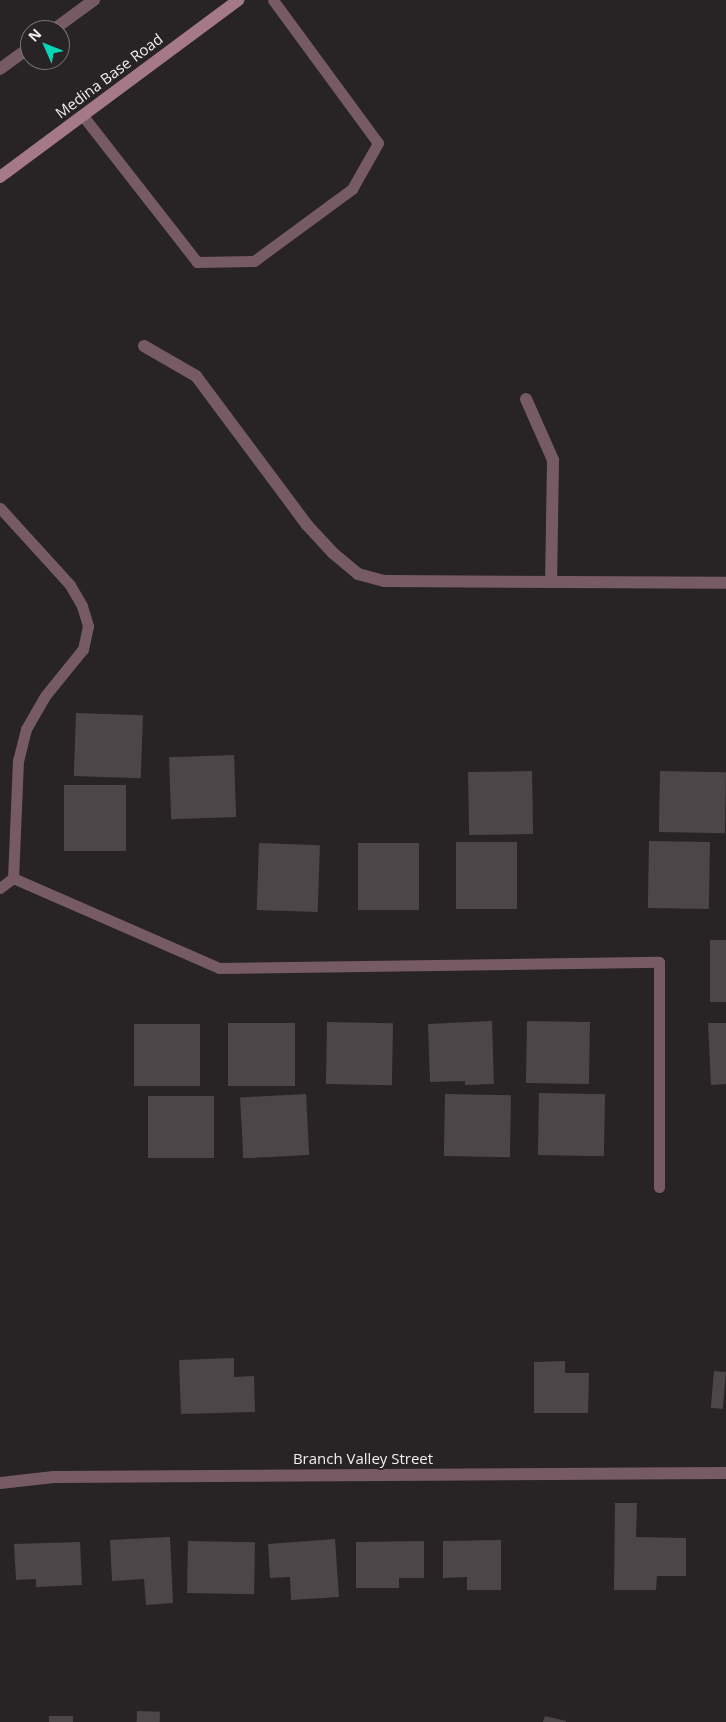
<!DOCTYPE html>
<style>
body{margin:0}
#map{position:relative;width:726px;height:1722px;overflow:hidden;background:#282324;font-family:"Open Sans",sans-serif}
div>[style]{position:absolute}
[style*='--x']{left:calc(var(--x)*1px);top:calc(var(--y)*1px);width:calc(var(--w)*1px);rotate:calc(var(--a)*1deg)}
.building>*{inset:0;background:#4c4648;transform-origin:0 0}
.lane>*{height:11px;margin:-5.5px;padding:0 5.5px;transform-origin:5.5px;border-radius:5.5px;background:#775b64}
.street>*{height:12px;margin:-6px;padding:0 6px;transform-origin:6px;border-radius:6px;background:#775b64}
.secondary>*{height:12px;margin:-6px;padding:0 6px;transform-origin:6px;border-radius:6px;background:#a57988}
span{translate:-50% -50%;white-space:nowrap;text-align:center;line-height:1.15;-webkit-text-stroke:4px #282324;paint-order:stroke}
.street-label{font-size:15px;color:#f1eeef}
.north{position:absolute;left:20px;top:20px;width:50px;height:50px;box-sizing:border-box;background:#282324;border:1px solid #787475;border-radius:50%;rotate:314deg;font-size:14px;font-weight:700;line-height:20px;text-align:center;color:#f1eeef}
.north::after{content:'';display:block;margin:auto;width:18px;height:22px;background:#07d5b6;clip-path:polygon(50% 0,100% 100%,50% 72%,0 100%)}
</style>
<div id="map">
<div class="building">
<div style="left:76px;top:713px;width:67px;height:63px;rotate:2deg"></div>
<div style="left:234px;top:755px;width:62px;height:65px;rotate:88deg"></div>
<div style="left:532px;top:771px;width:63px;height:64px;rotate:89deg"></div>
<div style="left:660px;top:771px;width:66px;height:61px;rotate:1deg"></div>
<div style="left:64px;top:785px;width:62px;height:66px"></div>
<div style="left:649px;top:841px;width:61px;height:67px;rotate:1deg"></div>
<div style="left:517px;top:842px;width:67px;height:61px;rotate:90deg"></div>
<div style="left:259px;top:843px;width:61px;height:67px;rotate:2deg"></div>
<div style="left:358px;top:843px;width:61px;height:67px"></div>
<div style="left:710px;top:940px;width:16px;height:62px"></div>
<div style="clip-path:polygon(492px 1021px,494px 1084px,465px 1085px,465px 1081px,430px 1082px,428px 1024px)"></div>
<div style="left:527px;top:1021px;width:63px;height:62px;rotate:1deg"></div>
<div style="left:327px;top:1022px;width:66px;height:62px;rotate:1deg"></div>
<div style="left:295px;top:1023px;width:63px;height:67px;rotate:90deg"></div>
<div style="clip-path:polygon(708px 1023px,726px 1023px,726px 1084px,711px 1085px)"></div>
<div style="left:134px;top:1024px;width:66px;height:62px"></div>
<div style="left:539px;top:1093px;width:66px;height:62px;rotate:1deg"></div>
<div style="left:306px;top:1094px;width:61px;height:66px;rotate:87deg"></div>
<div style="left:445px;top:1094px;width:66px;height:62px;rotate:1deg"></div>
<div style="left:148px;top:1096px;width:66px;height:62px"></div>
<div style="clip-path:polygon(234px 1358px,234px 1377px,254px 1376px,255px 1412px,181px 1414px,179px 1360px)"></div>
<div style="clip-path:polygon(565px 1361px,565px 1373px,589px 1373px,588px 1413px,534px 1413px,534px 1362px)"></div>
<div style="left:714px;top:1371px;width:12px;height:37px;rotate:5deg"></div>
<div style="clip-path:polygon(615px 1503px,637px 1503px,636px 1537px,686px 1538px,686px 1576px,657px 1576px,656px 1590px,614px 1590px)"></div>
<div style="clip-path:polygon(170px 1537px,173px 1603px,146px 1605px,144px 1579px,112px 1581px,110px 1540px)"></div>
<div style="clip-path:polygon(335px 1539px,339px 1597px,291px 1600px,290px 1577px,270px 1578px,268px 1544px)"></div>
<div style="clip-path:polygon(501px 1540px,501px 1590px,467px 1590px,467px 1577px,443px 1578px,443px 1541px)"></div>
<div style="left:188px;top:1541px;width:67px;height:52px;rotate:1deg"></div>
<div style="clip-path:polygon(424px 1541px,424px 1578px,399px 1578px,399px 1588px,356px 1588px,356px 1542px)"></div>
<div style="clip-path:polygon(80px 1542px,82px 1585px,36px 1587px,36px 1579px,16px 1580px,14px 1544px)"></div>
<div style="left:137px;top:1711px;width:23px;height:11px;rotate:2deg"></div>
<div style="left:49px;top:1716px;width:24px;height:6px"></div>
<div style="clip-path:polygon(545px 1716px,566px 1721px,566px 1722px,543px 1722px)"></div>
</div>
<div class="lane">
<div style="--x:83;--y:116;--w:185;--a:52"></div>
<div style="--x:197;--y:262;--w:57;--a:-1"></div>
<div style="--x:254;--y:261;--w:122;--a:-36.3"></div>
<div style="--x:352;--y:189;--w:53;--a:-60.5"></div>
<div style="--x:378;--y:143;--w:177;--a:-126.3"></div>
<div style="--x:0;--y:508;--w:104;--a:47.7"></div>
<div style="--x:70;--y:585;--w:24;--a:60"></div>
<div style="--x:82;--y:606;--w:21;--a:73"></div>
<div style="--x:88;--y:626;--w:24;--a:102"></div>
<div style="--x:83;--y:649;--w:60;--a:129"></div>
<div style="--x:45;--y:696;--w:38;--a:120"></div>
<div style="--x:26;--y:729;--w:32;--a:104"></div>
<div style="--x:18;--y:760;--w:118;--a:92.4"></div>
<div style="--x:13;--y:878;--w:225;--a:23.6"></div>
<div style="--x:219;--y:968;--w:440;--a:-0.8"></div>
<div style="--x:659;--y:962;--w:225;--a:90"></div>
<div style="--x:0;--y:888;--w:16;--a:-38"></div>
</div>
<div class="street">
<div style="--x:53;--y:30;--w:51;--a:-36.2"></div>
<div style="--x:0;--y:69;--w:37;--a:-36"></div>
<div style="--x:144;--y:346;--w:60;--a:30"></div>
<div style="--x:196;--y:376;--w:186;--a:53.3"></div>
<div style="--x:307;--y:525;--w:38;--a:47"></div>
<div style="--x:333;--y:553;--w:33;--a:40"></div>
<div style="--x:358;--y:574;--w:27;--a:15"></div>
<div style="--x:384;--y:581;--w:342;--a:0.3"></div>
<div style="--x:526;--y:399;--w:67;--a:66.1"></div>
<div style="--x:553;--y:460;--w:122;--a:90.9"></div>
<div style="--x:0;--y:1483;--w:54;--a:-6.3"></div>
<div style="--x:54;--y:1477;--w:672;--a:-0.34"></div>
</div>
<div class="secondary">
<div style="--x:0;--y:177;--w:297;--a:-36.6"></div>
</div>
<div class="street-label">
<span style="left:109px;top:76px;rotate:-37deg">Medina Base Road</span>
<span style="left:363px;top:1459px">Branch Valley Street</span>
</div>
<div class="north">N</div>
</div>
